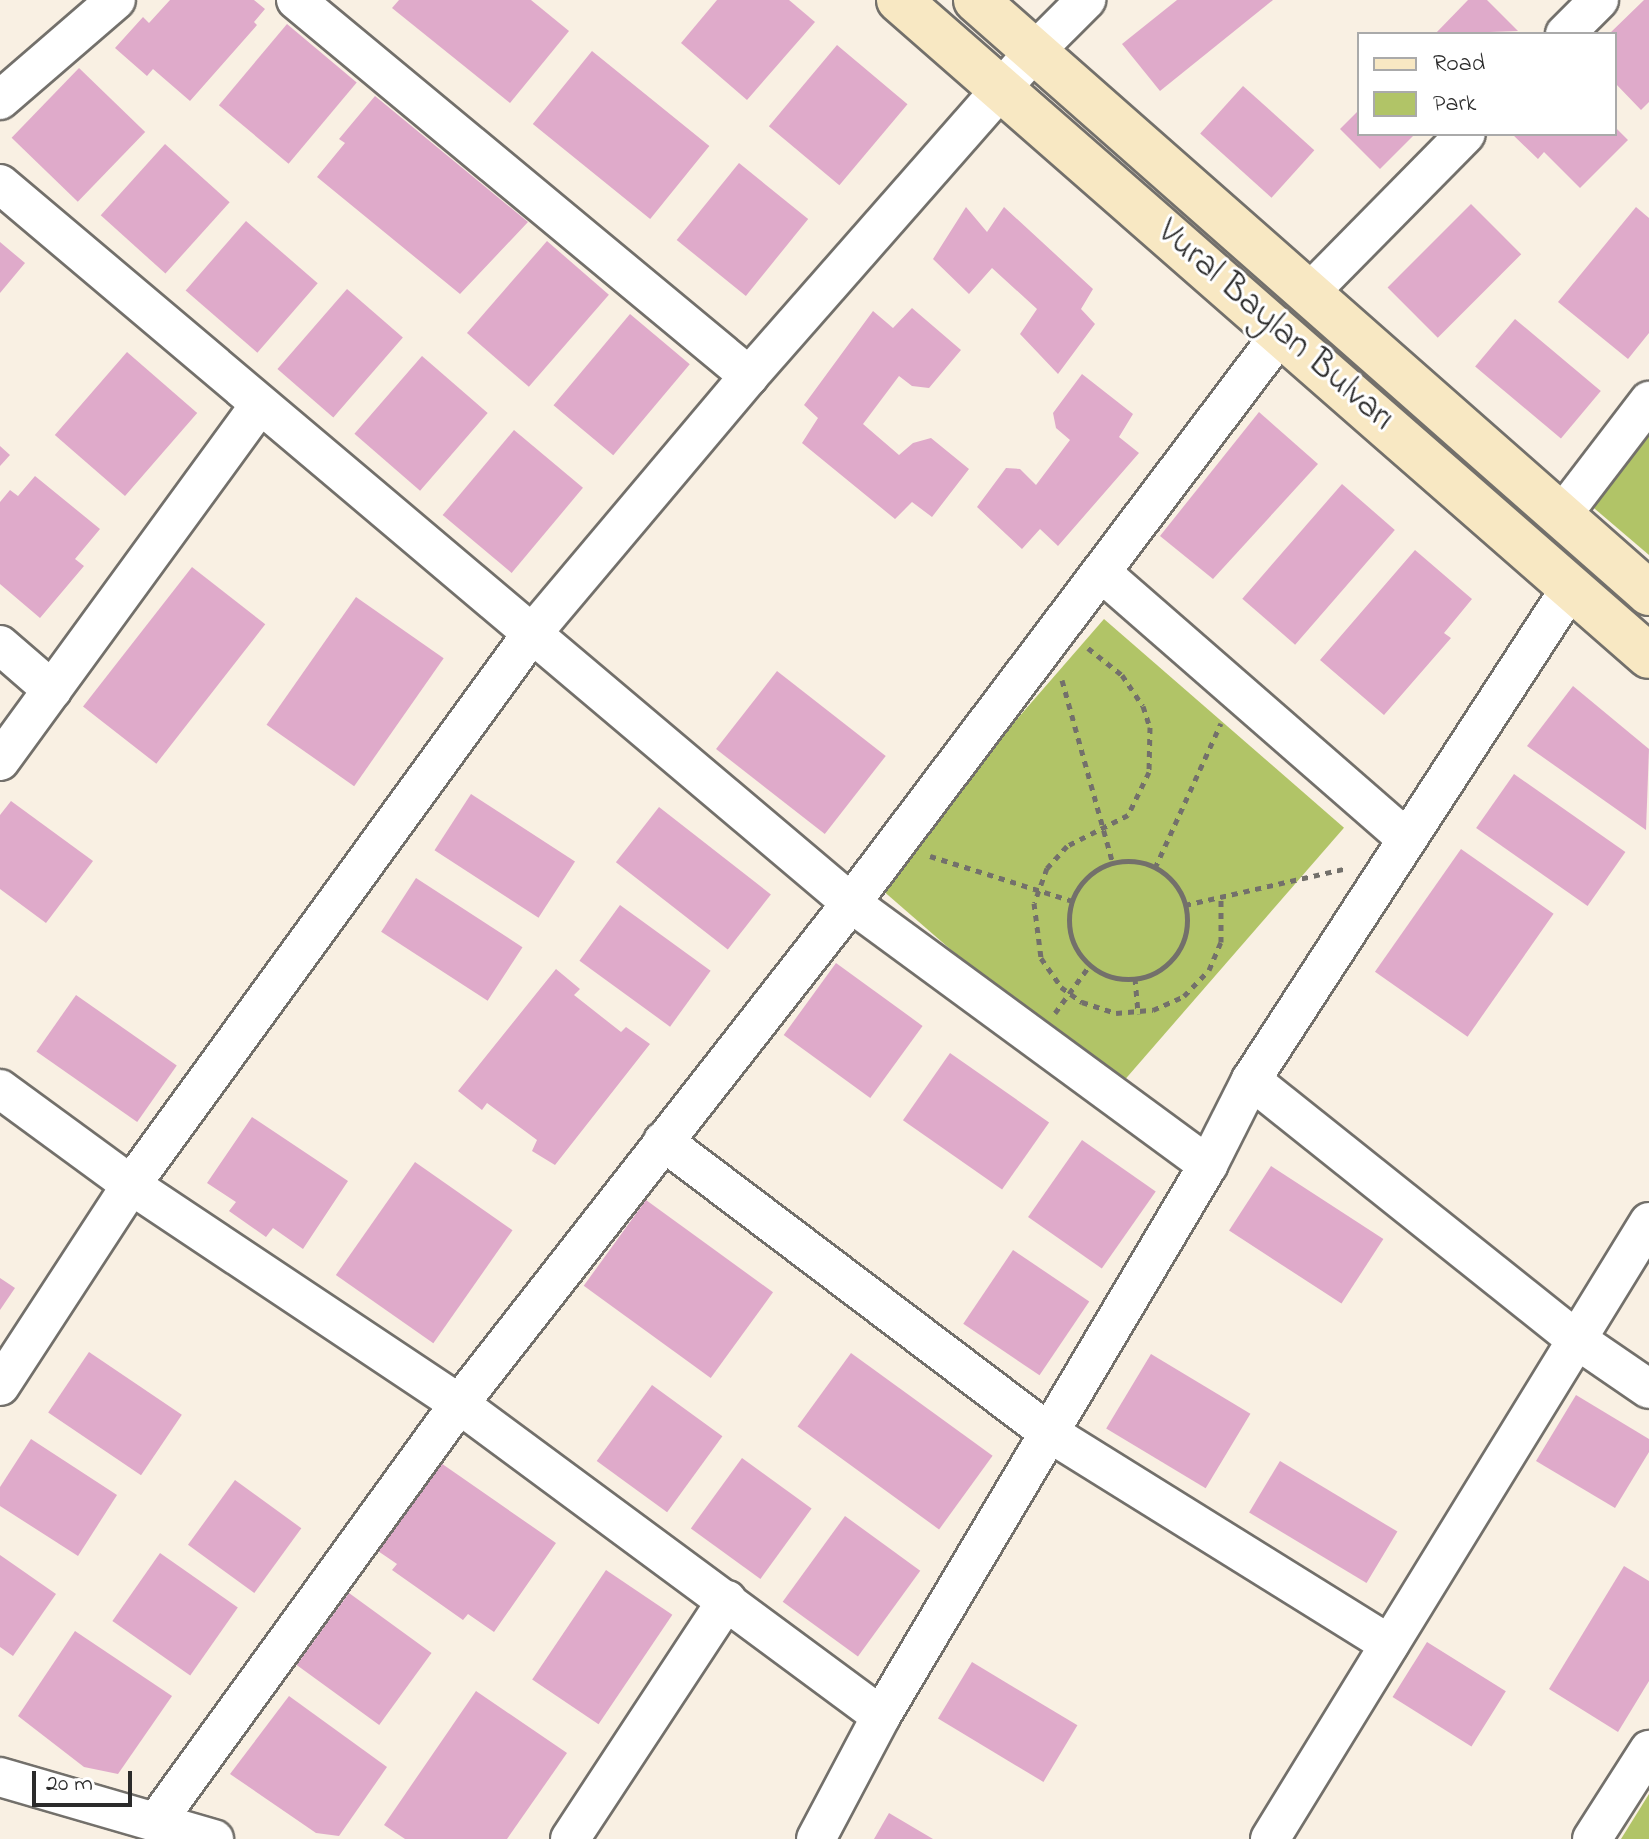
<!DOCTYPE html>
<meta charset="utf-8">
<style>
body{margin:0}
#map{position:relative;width:1649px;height:1839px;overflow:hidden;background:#f9f0e3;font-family:"Indie Flower",sans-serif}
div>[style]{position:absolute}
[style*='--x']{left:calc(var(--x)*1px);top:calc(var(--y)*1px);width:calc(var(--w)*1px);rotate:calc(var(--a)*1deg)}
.green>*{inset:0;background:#b1c467;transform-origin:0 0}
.building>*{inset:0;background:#dfaaca;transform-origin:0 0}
.path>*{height:5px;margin-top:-2.5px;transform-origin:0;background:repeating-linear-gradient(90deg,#73706b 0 6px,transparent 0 12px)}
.path>.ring{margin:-2.5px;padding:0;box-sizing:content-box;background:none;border:5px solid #73706b;border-radius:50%}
.roads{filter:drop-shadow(2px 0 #73706b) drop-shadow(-2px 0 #73706b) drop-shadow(0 2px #73706b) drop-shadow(0 -2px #73706b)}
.street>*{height:38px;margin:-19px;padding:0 19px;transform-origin:19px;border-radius:19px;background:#fff}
.secondary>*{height:44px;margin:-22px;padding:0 22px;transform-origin:22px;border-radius:22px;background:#f8e8c3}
span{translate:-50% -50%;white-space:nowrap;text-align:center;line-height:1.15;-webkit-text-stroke:6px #fff;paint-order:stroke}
.street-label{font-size:36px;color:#2b2b2b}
.legend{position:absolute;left:1357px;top:32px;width:260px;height:104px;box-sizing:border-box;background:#fff;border:2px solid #aaa;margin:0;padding:10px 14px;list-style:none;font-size:24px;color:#2b2b2b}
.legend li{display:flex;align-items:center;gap:16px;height:40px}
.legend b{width:40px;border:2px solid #aaa}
.scale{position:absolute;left:32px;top:1771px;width:100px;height:36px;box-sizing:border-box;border:4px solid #2b2b2b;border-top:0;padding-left:10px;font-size:24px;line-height:28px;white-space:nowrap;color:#2b2b2b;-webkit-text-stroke:6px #fff;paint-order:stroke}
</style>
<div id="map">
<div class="green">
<div style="clip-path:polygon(1649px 426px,1649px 555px,1588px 503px)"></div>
<div style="left:1104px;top:619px;width:318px;height:350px;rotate:41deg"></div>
<div style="clip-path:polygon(1649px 1794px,1649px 1839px,1621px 1839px)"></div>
</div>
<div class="building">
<div style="clip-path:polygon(170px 0,254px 0,265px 9px,254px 22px,257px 25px,190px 101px,153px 69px,147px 76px,115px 48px,143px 17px,149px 23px)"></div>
<div style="clip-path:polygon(399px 0,531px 0,569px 31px,510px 103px,392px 8px)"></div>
<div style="clip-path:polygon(717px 0,789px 0,815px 22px,747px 100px,681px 43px)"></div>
<div style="clip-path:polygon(1177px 0,1273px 0,1160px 91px,1122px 44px)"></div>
<div style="clip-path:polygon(1468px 0,1487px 0,1518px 31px,1435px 34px)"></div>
<div style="clip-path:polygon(1644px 0,1649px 0,1649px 102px,1641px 110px,1615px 83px,1615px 34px,1609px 34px)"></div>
<div style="left:287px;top:24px;width:91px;height:106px;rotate:40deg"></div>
<div style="left:837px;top:45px;width:92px;height:106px;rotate:40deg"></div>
<div style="left:592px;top:51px;width:151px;height:94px;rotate:39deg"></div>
<div style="left:79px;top:68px;width:92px;height:97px;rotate:44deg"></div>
<div style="left:1243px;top:86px;width:96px;height:64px;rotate:42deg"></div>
<div style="clip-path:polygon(375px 96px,528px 222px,460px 294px,317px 177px,345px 143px,339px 139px)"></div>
<div style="clip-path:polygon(1359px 110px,1359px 134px,1415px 134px,1380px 169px,1340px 129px)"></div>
<div style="clip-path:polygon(1615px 127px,1628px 140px,1580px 188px,1544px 152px,1538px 159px,1512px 134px,1615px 134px)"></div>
<div style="left:165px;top:144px;width:87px;height:96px;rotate:42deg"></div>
<div style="left:739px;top:163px;width:89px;height:99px;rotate:39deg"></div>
<div style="left:1471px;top:204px;width:71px;height:118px;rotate:45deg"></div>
<div style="clip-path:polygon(966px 207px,987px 232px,1004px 207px,1093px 289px,1081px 309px,1095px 324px,1058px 374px,1020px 334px,1037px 309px,992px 268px,969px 294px,933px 259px)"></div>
<div style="clip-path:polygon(1636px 207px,1649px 218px,1649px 333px,1628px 359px,1558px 302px)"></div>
<div style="left:246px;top:221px;width:95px;height:92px;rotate:41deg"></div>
<div style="left:547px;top:241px;width:82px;height:122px;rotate:41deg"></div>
<div style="clip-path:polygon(0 242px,25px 263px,0 293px)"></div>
<div style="left:347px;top:289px;width:74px;height:106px;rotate:41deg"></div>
<div style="clip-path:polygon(912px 308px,961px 350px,929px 388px,912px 386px,899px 376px,863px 424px,899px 455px,913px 443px,931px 438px,969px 469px,932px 517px,912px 502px,895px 519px,802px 443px,818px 418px,804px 405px,873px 311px,893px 328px)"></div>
<div style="left:630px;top:314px;width:78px;height:119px;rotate:40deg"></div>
<div style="left:1515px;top:319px;width:112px;height:62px;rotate:40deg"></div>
<div style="left:127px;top:352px;width:93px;height:110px;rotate:41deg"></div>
<div style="left:422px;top:356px;width:87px;height:103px;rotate:41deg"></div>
<div style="clip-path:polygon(1082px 374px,1133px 414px,1119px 437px,1139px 453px,1058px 546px,1040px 529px,1022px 549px,977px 507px,1006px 468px,1020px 469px,1036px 485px,1070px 440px,1056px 428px,1053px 413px)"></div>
<div style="clip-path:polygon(1259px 412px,1318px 464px,1213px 579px,1160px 536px)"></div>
<div style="left:514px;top:430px;width:90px;height:111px;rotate:40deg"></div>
<div style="clip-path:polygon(0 446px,10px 455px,0 466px)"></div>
<div style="clip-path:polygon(35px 476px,100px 529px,75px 559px,84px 566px,40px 618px,0 584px,0 502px,10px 490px,18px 496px)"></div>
<div style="left:1342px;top:484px;width:70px;height:152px;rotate:41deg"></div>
<div style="clip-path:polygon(1415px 550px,1472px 599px,1444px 633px,1451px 638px,1384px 715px,1320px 660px)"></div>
<div style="left:192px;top:567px;width:93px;height:177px;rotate:38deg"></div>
<div style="left:356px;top:597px;width:107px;height:156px;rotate:35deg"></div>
<div style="left:777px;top:671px;width:138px;height:99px;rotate:38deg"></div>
<div style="clip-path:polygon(1573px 686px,1649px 749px,1646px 830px,1527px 746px)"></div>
<div style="left:1514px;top:774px;width:136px;height:66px;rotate:35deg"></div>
<div style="left:471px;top:794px;width:124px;height:67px;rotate:33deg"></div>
<div style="clip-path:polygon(11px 801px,93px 861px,46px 923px,0 889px,0 815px)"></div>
<div style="left:659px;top:807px;width:142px;height:70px;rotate:38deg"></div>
<div style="left:1461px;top:849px;width:113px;height:150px;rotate:35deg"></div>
<div style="left:416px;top:878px;width:127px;height:64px;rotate:33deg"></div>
<div style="left:620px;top:905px;width:112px;height:69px;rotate:36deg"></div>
<div style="left:836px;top:963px;width:107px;height:89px;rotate:36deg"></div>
<div style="clip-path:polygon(556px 969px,580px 989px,574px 995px,621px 1032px,626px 1027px,650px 1044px,555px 1165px,532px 1151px,537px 1140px,487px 1103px,482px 1110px,458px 1091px)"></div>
<div style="left:76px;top:995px;width:123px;height:69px;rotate:35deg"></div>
<div style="left:950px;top:1053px;width:121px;height:82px;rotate:35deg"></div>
<div style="clip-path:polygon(252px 1117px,348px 1181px,303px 1249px,273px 1228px,266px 1237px,229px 1211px,236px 1202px,207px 1183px)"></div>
<div style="left:1082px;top:1140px;width:90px;height:94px;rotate:35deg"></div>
<div style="left:415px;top:1162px;width:119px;height:138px;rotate:35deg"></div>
<div style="left:1271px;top:1166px;width:134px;height:77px;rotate:33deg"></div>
<div style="left:646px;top:1200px;width:157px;height:106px;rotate:36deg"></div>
<div style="left:1013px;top:1250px;width:92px;height:89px;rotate:34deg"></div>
<div style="clip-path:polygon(0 1278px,15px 1288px,0 1310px)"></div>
<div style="left:89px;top:1352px;width:112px;height:73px;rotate:34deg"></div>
<div style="left:851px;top:1353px;width:175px;height:91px;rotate:36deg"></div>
<div style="left:1151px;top:1354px;width:116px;height:87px;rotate:31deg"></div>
<div style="left:652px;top:1385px;width:87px;height:94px;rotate:36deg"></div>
<div style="clip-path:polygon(1576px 1395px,1649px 1439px,1649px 1452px,1615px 1508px,1536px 1461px)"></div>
<div style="clip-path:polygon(31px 1439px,117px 1495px,78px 1556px,0 1506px,0 1487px)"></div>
<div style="left:742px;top:1458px;width:86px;height:87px;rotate:36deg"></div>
<div style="clip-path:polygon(438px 1461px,556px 1543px,494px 1632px,468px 1614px,463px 1620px,392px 1570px,397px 1564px,375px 1549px)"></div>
<div style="left:1280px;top:1461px;width:137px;height:60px;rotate:31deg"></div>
<div style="left:235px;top:1480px;width:82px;height:80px;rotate:36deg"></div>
<div style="left:845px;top:1516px;width:93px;height:106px;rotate:36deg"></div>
<div style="left:160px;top:1553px;width:95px;height:83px;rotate:35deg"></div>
<div style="clip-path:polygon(0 1555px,56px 1594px,13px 1656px,0 1647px)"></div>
<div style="clip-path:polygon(1624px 1566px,1649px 1581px,1649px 1681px,1618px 1732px,1549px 1689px)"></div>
<div style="left:606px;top:1570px;width:80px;height:132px;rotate:34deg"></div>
<div style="left:349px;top:1593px;width:102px;height:89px;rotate:36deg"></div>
<div style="clip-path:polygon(75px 1631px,172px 1696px,118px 1774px,84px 1767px,18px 1716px)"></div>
<div style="left:1427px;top:1642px;width:93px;height:65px;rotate:32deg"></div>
<div style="left:972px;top:1662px;width:123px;height:66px;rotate:31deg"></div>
<div style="clip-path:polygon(476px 1691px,567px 1753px,507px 1839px,405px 1839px,384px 1825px)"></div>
<div style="clip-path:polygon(289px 1696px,387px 1767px,339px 1836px,316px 1833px,230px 1774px)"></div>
<div style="clip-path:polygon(889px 1813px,933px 1839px,874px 1839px)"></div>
</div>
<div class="path">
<div style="--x:1088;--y:648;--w:43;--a:38.5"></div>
<div style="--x:1122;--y:675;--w:37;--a:56"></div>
<div style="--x:1143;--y:706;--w:22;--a:72"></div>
<div style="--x:1150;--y:727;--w:45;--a:91.3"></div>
<div style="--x:1149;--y:772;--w:48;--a:116"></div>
<div style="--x:1128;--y:815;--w:68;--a:153.1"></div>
<div style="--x:1067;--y:846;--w:30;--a:132"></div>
<div style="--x:1047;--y:868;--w:37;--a:110"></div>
<div style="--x:1034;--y:903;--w:55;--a:82.7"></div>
<div style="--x:1041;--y:958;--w:35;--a:55"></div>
<div style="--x:1061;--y:987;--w:26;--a:36"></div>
<div style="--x:1082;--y:1002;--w:36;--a:18"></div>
<div style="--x:1116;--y:1013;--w:37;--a:-5"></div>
<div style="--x:1153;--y:1010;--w:34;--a:-24"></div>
<div style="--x:1184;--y:996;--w:36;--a:-46"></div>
<div style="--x:1209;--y:970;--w:30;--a:-67"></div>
<div style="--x:1221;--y:942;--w:45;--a:-90"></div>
<div style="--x:1062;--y:680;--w:191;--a:74.5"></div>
<div style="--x:930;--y:856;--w:150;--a:17.5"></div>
<div class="ring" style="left:1069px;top:861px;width:113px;height:113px"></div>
<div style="--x:1155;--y:868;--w:159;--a:-65.5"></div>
<div style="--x:1185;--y:905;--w:163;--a:-12.8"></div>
<div style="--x:1135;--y:978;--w:36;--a:85"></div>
<div style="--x:1055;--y:1013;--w:59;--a:-53.9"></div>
</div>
<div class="roads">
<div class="street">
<div style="--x:296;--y:0;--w:589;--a:39.69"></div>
<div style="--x:1565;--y:34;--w:48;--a:-45"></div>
<div style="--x:0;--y:100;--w:153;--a:-40.8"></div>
<div style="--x:0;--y:184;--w:1114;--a:40.19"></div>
<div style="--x:851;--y:903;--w:443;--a:36.3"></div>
<div style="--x:1309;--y:293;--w:223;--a:-45.4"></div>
<div style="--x:1561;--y:516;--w:145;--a:-52.6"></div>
<div style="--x:1103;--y:574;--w:400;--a:41.1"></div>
<div style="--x:0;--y:645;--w:69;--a:40.9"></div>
<div style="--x:0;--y:761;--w:441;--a:-53.9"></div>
<div style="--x:1251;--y:1080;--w:416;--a:38.6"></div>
<div style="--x:1576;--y:1339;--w:88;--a:34.4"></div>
<div style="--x:0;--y:1089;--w:162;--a:36.2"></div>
<div style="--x:131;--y:1185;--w:394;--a:33.7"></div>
<div style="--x:459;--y:1404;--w:525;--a:36.48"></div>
<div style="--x:663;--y:1141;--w:483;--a:37.1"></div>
<div style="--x:1048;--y:1432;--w:402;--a:31.9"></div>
<div style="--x:0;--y:1386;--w:240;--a:-56.9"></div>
<div style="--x:131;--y:1185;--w:679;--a:-53.99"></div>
<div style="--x:530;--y:636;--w:340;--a:-49.9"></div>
<div style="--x:749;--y:376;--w:432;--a:-48.7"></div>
<div style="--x:1034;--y:52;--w:74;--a:-45"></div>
<div style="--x:0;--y:1777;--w:223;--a:16.2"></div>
<div style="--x:156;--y:1822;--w:516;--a:-54.06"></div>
<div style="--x:459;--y:1404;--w:636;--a:-51.96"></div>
<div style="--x:851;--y:903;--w:715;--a:-52.95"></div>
<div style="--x:570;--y:1839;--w:286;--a:-56.7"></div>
<div style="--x:816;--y:1839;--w:139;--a:-62.1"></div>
<div style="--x:881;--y:1716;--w:641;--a:-59.31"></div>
<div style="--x:1208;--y:1165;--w:95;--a:-63.2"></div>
<div style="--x:1251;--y:1080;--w:588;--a:-57.01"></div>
<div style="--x:1270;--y:1839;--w:724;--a:-58.44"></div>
<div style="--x:1592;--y:1839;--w:106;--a:-57.4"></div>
</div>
<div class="secondary">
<div style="--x:899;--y:0;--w:996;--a:41.18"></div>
<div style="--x:976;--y:0;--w:897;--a:41.38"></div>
</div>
</div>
<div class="street-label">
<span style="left:1275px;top:326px;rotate:41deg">Vural Baylan Bulvarı</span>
</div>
<ul class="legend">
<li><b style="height:10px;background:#f8e8c3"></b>Road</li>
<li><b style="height:22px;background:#b1c467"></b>Park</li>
</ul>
<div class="scale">20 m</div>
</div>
